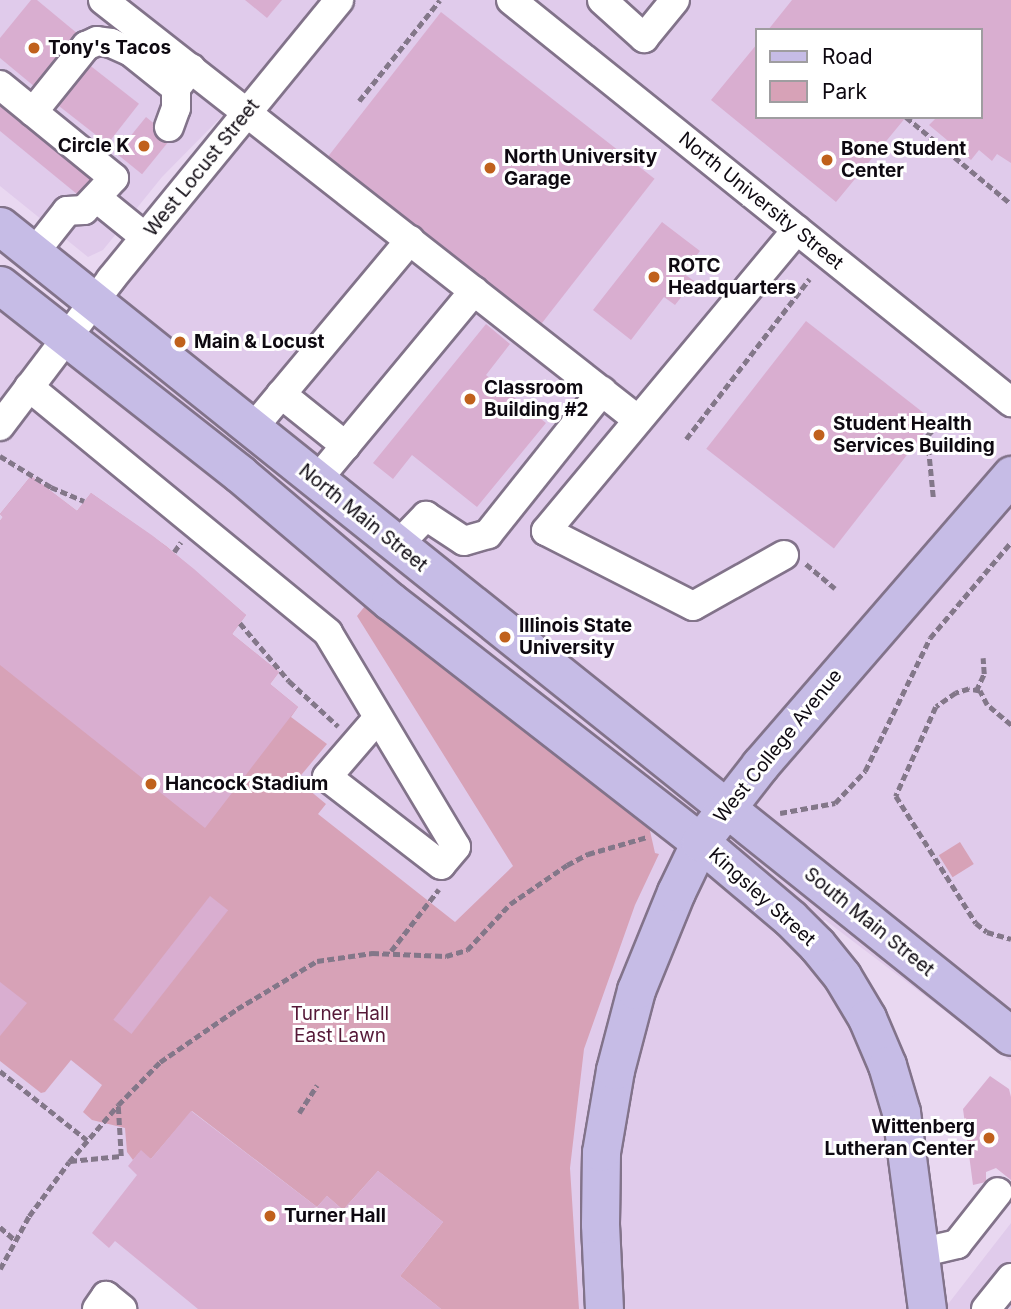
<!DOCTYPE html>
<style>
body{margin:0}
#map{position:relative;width:1011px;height:1309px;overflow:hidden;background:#e9d8f1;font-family:Inter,sans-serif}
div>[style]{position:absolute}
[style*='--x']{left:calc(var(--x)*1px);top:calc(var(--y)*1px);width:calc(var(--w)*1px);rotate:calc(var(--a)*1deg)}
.built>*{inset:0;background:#e0cbeb}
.green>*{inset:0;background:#d7a2b7;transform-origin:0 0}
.building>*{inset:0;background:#d9aed0;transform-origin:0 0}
.path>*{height:4.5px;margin-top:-2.25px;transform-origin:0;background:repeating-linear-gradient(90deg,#837789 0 7px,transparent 0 10.5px)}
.roads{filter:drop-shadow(2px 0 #82738a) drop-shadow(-2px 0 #82738a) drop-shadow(0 2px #82738a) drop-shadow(0 -2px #82738a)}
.minor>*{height:28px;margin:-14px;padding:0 14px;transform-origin:14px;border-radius:14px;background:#fff}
.major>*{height:37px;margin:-18.5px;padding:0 18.5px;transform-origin:18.5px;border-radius:18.5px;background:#c6bce6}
.dots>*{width:19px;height:19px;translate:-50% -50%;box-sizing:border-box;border:4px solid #fff;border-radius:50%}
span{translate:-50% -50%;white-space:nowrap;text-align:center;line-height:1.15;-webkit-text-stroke:6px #fff;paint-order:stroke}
.poi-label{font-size:19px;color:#0e0911;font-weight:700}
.left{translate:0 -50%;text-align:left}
.right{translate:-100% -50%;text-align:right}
.street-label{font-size:19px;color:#0e0911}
.park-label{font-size:19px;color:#561938}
.legend{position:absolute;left:755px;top:28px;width:228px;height:91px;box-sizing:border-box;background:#fff;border:2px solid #9f9da0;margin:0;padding:9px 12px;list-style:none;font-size:21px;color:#0e0911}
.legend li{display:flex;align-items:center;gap:14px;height:35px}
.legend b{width:35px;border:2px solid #9f9da0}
</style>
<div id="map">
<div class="built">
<div style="clip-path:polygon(evenodd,0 0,1011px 0,1011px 1061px,825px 920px,822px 922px,882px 1009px,924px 1126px,945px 1308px,1011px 1223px,1011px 1309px,0 1309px,0 295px,71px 353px,257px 125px,232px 106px,162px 177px,103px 250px,88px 257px,0 186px,0 0,757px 30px,981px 30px,981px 117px,757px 117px,757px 30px)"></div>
</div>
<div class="green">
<div style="clip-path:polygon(31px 476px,77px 511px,91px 493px,166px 546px,246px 615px,232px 634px,279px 672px,270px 684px,298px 707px,291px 717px,327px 744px,297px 780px,326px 804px,318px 814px,455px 922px,513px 866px,357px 616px,369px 601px,648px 822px,655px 853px,659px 854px,635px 905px,584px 1049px,570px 1168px,579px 1309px,441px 1309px,400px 1276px,443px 1222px,378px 1171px,343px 1210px,327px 1196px,317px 1207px,192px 1111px,151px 1159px,139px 1153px,133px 1160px,127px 1152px,125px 1128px,92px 1120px,83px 1112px,102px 1085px,71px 1060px,45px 1092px,41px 1093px,0 1061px,0 521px,3px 517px,0 514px)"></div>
<div style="left:960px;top:842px;width:26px;height:25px;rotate:58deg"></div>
</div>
<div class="building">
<div style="clip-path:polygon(31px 0,37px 0,78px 34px,35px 87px,0 58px,0 38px)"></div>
<div style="clip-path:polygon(245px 0,282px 0,267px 18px)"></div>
<div style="clip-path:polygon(792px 0,1011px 0,1011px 163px,997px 154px,992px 161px,979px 150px,971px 160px,929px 125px,935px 119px,933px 117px,981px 117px,981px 30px,768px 30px)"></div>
<div style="left:441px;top:12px;width:271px;height:185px;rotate:38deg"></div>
<div style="clip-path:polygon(757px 44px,757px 117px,906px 117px,836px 202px,711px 100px)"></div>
<div style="left:83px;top:60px;width:71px;height:51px;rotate:38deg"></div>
<div style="clip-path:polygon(0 98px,100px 179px,83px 199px,0 131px)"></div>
<div style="left:146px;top:117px;width:33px;height:47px;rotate:39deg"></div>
<div style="clip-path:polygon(662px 222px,700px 251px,683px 273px,694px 281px,675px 305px,664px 297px,631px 340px,593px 310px)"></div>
<div style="left:806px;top:321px;width:162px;height:162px;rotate:38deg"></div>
<div style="clip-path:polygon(486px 324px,510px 344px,486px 375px,546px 423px,477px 507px,412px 455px,393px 479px,373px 463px)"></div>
<div style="clip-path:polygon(31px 476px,77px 511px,91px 493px,153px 536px,194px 569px,246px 615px,232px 634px,279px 672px,270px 684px,298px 707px,205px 828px,0 665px,0 521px,3px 517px,0 514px)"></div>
<div style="left:210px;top:896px;width:23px;height:157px;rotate:38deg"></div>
<div style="clip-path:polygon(0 982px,27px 1003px,0 1036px)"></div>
<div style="clip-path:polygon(990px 1076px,1009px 1089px,1011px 1097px,1011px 1180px,996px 1168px,986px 1172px,986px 1182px,973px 1185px,963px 1109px)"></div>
<div style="clip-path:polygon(191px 1111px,317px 1207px,327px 1196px,343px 1210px,378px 1171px,414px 1199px,443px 1222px,400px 1276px,441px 1309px,198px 1309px,115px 1241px,109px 1248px,92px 1233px,137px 1175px,128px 1166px,141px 1150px,151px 1159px)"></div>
</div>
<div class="path">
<div style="--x:359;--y:101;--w:129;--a:-51.3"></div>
<div style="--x:906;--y:117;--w:136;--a:39.6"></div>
<div style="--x:686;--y:439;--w:202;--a:-52.4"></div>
<div style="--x:0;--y:456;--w:60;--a:31.3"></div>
<div style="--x:51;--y:487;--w:36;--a:23"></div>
<div style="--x:933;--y:497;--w:61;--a:-95.6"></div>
<div style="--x:927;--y:436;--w:19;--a:-47"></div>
<div style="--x:940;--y:422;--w:31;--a:-7"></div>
<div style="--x:174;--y:552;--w:12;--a:-55"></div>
<div style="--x:806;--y:564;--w:38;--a:40"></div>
<div style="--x:240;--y:623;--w:76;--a:49.8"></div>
<div style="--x:289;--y:681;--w:67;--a:42.6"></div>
<div style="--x:976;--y:691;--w:19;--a:-65"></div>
<div style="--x:984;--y:674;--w:16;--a:-94"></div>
<div style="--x:1011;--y:725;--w:31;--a:-140"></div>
<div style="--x:987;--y:705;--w:16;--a:-117"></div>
<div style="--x:980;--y:691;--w:11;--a:-170"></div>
<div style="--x:969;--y:689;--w:14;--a:163"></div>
<div style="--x:956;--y:693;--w:24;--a:145"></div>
<div style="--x:936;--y:707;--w:98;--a:114.2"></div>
<div style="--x:896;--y:796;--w:150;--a:57.8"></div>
<div style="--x:976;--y:923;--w:14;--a:39"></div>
<div style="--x:987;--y:932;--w:25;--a:16"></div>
<div style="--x:780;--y:813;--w:56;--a:-10.3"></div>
<div style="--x:835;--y:803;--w:44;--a:-46.8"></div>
<div style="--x:865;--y:771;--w:148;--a:-64"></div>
<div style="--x:930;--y:638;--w:126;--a:-49.8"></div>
<div style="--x:391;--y:951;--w:78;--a:-52.3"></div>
<div style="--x:0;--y:1071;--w:111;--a:38.4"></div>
<div style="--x:299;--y:1113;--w:33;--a:-57"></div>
<div style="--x:70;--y:1161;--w:51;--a:-5.6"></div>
<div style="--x:121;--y:1156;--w:51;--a:-93.4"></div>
<div style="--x:0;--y:1227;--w:18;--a:41"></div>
<div style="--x:0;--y:1269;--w:60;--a:-61.3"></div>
<div style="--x:29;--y:1216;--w:67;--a:-53.5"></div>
<div style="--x:69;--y:1162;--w:75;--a:-49.3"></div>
<div style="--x:118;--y:1105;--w:60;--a:-45.7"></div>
<div style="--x:160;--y:1062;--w:93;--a:-34.5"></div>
<div style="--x:237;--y:1009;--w:93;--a:-31"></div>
<div style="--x:317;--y:961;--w:56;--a:-8.3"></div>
<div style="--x:372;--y:953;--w:74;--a:2.3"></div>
<div style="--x:446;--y:956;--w:22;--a:-16"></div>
<div style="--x:467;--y:950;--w:63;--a:-46.9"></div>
<div style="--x:510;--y:904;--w:69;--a:-34.4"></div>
<div style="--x:567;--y:865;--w:24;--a:-28"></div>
<div style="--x:588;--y:854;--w:61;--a:-16.1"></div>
</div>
<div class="roads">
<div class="minor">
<div style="--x:103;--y:0;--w:680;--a:38.13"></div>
<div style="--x:511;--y:0;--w:642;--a:38.8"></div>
<div style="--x:602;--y:0;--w:57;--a:42.1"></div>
<div style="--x:644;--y:38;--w:49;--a:-50.8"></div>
<div style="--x:0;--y:85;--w:147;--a:39.2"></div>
<div style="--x:114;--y:178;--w:44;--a:133.2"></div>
<div style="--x:84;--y:210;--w:17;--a:177"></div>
<div style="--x:67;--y:211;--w:53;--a:128.2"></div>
<div style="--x:33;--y:112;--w:85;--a:-51.2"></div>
<div style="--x:86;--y:46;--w:12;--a:-24"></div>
<div style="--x:97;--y:41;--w:14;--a:8"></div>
<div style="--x:111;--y:43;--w:22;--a:24"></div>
<div style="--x:131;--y:52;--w:58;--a:38.7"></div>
<div style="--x:176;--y:88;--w:25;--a:-53"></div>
<div style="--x:169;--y:127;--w:20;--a:-70"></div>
<div style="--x:176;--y:108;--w:20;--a:-90"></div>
<div style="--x:98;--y:199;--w:60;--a:39"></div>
<div style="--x:29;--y:387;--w:387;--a:39.4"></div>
<div style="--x:328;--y:633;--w:249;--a:59.1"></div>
<div style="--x:456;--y:847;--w:23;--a:130"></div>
<div style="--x:441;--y:865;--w:144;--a:-142.3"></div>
<div style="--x:327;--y:777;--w:78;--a:-49.2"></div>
<div style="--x:281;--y:394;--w:83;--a:38.7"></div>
<div style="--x:0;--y:426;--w:184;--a:-52.9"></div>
<div style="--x:111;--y:279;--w:360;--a:-50.7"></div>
<div style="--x:253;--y:428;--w:245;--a:-50.1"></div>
<div style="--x:317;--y:480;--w:246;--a:-50.3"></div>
<div style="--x:397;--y:546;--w:42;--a:-46"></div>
<div style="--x:426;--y:516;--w:45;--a:33.3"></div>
<div style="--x:464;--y:541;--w:25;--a:-16"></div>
<div style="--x:488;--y:534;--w:183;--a:-51.4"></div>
<div style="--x:784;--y:555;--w:104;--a:150.7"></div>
<div style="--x:693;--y:606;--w:165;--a:-153"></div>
<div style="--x:546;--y:531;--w:392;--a:-50.2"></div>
<div style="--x:919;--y:1253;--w:39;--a:-13"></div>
<div style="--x:957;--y:1244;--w:66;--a:-51.7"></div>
<div style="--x:97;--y:1309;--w:16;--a:-55"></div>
<div style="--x:106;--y:1296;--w:21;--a:39"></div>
<div style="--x:986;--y:1309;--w:40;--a:-51"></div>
</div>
<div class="major">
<div style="--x:0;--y:226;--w:1295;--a:38.7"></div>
<div style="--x:0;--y:285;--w:305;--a:38.2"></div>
<div style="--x:240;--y:474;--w:197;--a:40.3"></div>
<div style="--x:390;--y:601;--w:393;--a:37.9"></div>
<div style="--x:700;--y:842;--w:118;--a:40.2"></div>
<div style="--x:790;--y:918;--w:38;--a:45"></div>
<div style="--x:817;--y:945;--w:40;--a:51"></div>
<div style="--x:842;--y:976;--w:49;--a:59.2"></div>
<div style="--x:867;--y:1018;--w:51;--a:66.9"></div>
<div style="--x:887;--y:1065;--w:49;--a:73.4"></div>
<div style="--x:901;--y:1112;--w:199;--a:82.5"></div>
<div style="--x:604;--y:1309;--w:85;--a:-92.7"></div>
<div style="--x:600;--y:1224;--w:72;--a:-89.2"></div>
<div style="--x:601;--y:1152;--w:83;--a:-80.3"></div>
<div style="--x:615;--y:1070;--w:83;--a:-75.3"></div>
<div style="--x:636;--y:990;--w:106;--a:-67.8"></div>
<div style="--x:676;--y:892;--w:55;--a:-64.4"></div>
<div style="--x:700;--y:842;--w:98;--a:-52.1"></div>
<div style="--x:760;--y:765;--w:384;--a:-49.1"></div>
</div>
</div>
<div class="dots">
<div style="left:34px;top:48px;background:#c0611c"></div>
<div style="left:144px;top:146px;background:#c0611c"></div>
<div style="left:827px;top:160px;background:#c0611c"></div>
<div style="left:490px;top:168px;background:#c0611c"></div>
<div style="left:654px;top:277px;background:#c0611c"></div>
<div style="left:180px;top:342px;background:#c0611c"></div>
<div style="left:470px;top:399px;background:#c0611c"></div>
<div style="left:819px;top:435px;background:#c0611c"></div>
<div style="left:505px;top:637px;background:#c0611c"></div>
<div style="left:151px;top:784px;background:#c0611c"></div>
<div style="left:989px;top:1138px;background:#c0611c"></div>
<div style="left:270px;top:1216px;background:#c0611c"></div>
</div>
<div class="poi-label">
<span class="left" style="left:48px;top:48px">Tony's Tacos</span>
<span class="right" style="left:130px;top:146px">Circle K</span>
<span class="left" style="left:841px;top:160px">Bone Student<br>Center</span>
<span class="left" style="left:504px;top:168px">North University<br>Garage</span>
<span class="left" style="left:668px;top:277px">ROTC<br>Headquarters</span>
<span class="left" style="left:194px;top:342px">Main &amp; Locust</span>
<span class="left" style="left:484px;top:399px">Classroom<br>Building #2</span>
<span class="left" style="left:833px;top:435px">Student Health<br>Services Building</span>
<span class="left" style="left:519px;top:637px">Illinois State<br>University</span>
<span class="left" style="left:165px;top:784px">Hancock Stadium</span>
<span class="right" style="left:975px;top:1138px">Wittenberg<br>Lutheran Center</span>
<span class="left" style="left:284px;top:1216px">Turner Hall</span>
</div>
<div class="street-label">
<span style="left:202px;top:168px;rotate:-51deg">West Locust Street</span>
<span style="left:761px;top:201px;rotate:39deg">North University Street</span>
<span style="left:363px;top:518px;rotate:39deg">North Main Street</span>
<span style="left:778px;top:746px;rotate:-51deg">West College Avenue</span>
<span style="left:762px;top:897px;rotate:42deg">Kingsley Street</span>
<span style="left:869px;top:922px;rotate:39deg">South Main Street</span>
</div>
<div class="park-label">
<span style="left:340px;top:1025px">Turner Hall<br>East Lawn</span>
</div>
<ul class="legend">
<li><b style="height:9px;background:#c6bce6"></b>Road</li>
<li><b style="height:19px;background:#d7a2b7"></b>Park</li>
</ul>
</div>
